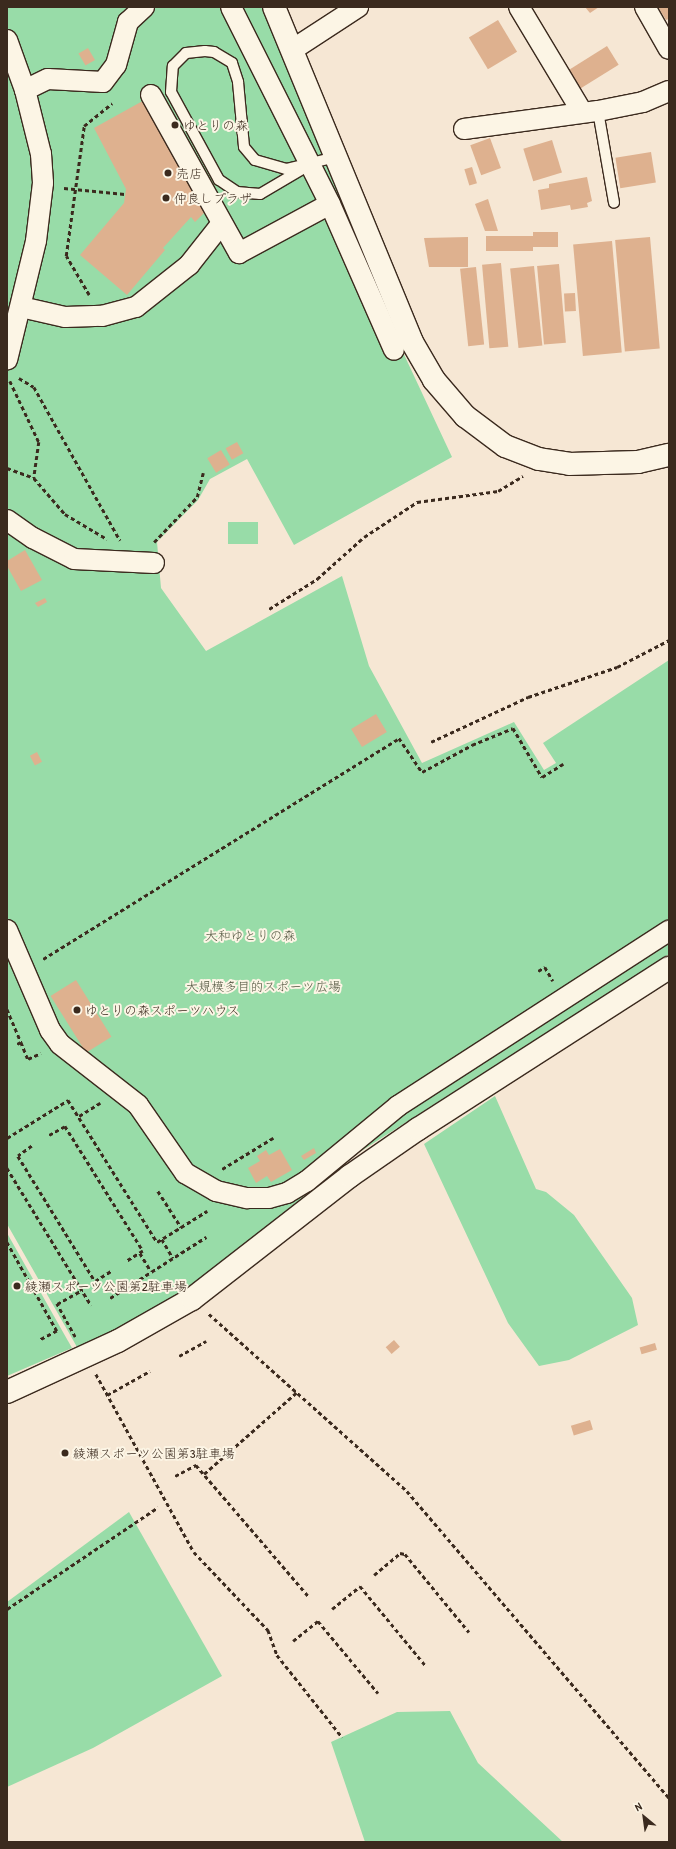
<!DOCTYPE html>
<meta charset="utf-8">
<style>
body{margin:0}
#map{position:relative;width:676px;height:1849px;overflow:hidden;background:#f6e7d4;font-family:"Patrick Hand","Klee One",sans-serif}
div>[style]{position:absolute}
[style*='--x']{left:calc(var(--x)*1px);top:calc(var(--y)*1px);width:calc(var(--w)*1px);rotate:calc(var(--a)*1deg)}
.green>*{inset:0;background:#98dca8;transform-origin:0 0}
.building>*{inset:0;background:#deb18f;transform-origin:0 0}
.path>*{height:2.5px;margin-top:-1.25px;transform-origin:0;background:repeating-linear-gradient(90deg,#3b2a1e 0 4px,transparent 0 7px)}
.roads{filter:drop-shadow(1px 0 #3b2a1e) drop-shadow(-1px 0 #3b2a1e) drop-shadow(0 1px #3b2a1e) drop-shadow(0 -1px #3b2a1e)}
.lane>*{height:10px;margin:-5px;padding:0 5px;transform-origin:5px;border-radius:5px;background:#fcf5e5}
.street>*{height:20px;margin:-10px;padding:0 10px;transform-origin:10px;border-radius:10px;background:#fcf5e5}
.secondary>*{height:22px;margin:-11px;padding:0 11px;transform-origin:11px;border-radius:11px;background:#fcf5e5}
.dots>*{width:11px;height:11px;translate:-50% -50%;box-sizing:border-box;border:2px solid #fcf5e5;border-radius:50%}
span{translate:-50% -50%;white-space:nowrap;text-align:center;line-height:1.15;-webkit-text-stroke:4px #fcf5e5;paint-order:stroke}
.poi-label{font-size:13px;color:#3b2a1e}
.left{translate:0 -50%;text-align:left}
.park-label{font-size:13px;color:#525640}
.frame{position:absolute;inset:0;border:8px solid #3b2a1e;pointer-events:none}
.north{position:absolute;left:624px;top:1797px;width:40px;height:40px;-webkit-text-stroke:3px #fcf5e5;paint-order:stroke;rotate:331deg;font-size:11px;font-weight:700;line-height:16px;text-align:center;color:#3b2a1e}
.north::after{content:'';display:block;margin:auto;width:14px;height:18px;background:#3b2a1e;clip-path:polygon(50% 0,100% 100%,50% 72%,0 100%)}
</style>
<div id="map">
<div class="green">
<div style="clip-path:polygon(7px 7px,262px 7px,400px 346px,452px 457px,294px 545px,247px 459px,210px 479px,198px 500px,157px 542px,161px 588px,206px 651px,342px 576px,369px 666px,422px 763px,514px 722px,544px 770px,556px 763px,543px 743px,669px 660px,669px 954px,355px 1155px,205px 1276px,131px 1322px,77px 1347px,7px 1224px)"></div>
<div style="left:228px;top:522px;width:30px;height:22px"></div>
<div style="clip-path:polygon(495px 1096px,536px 1189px,546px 1192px,574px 1215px,632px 1298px,638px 1325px,569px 1360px,539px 1366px,508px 1323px,424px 1144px)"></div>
<div style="clip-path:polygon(7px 1233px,72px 1348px,7px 1376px)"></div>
<div style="clip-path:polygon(129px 1512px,222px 1676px,93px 1748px,7px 1787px,7px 1602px)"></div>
<div style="clip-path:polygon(450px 1711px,478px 1763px,563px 1842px,365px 1842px,331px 1742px,397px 1712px)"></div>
</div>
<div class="building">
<div style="clip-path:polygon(585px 7px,599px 7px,590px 13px)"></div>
<div style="clip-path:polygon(658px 7px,669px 7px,669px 19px,666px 20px)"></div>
<div style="left:498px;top:20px;width:37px;height:34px;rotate:59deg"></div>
<div style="left:607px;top:46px;width:22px;height:46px;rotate:58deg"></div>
<div style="left:88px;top:48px;width:14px;height:11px;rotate:60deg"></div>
<div style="clip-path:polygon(148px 98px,209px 202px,204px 213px,195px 222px,191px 217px,163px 248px,165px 250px,127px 295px,80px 255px,124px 203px,126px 189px,94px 128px)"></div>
<div style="left:490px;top:138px;width:32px;height:21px;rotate:70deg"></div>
<div style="left:552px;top:140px;width:34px;height:30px;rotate:73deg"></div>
<div style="left:651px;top:152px;width:31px;height:36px;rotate:81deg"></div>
<div style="left:472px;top:167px;width:17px;height:8px;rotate:73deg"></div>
<div style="clip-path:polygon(587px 177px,592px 201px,587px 203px,588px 207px,571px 210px,570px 205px,541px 210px,538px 190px,549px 188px,549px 184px)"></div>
<div style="clip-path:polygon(488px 199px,498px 231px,485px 231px,475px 204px)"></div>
<div style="left:558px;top:232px;width:15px;height:25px;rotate:90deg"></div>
<div style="left:486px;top:236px;width:47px;height:15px"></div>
<div style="clip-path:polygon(468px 237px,468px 267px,429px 267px,424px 238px)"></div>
<div style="left:650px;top:237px;width:112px;height:35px;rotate:85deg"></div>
<div style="left:612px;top:241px;width:112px;height:39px;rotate:85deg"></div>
<div style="left:501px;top:263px;width:84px;height:19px;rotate:85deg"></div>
<div style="left:559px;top:264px;width:79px;height:22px;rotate:85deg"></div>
<div style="left:534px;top:266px;width:80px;height:24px;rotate:84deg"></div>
<div style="left:476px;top:267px;width:78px;height:16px;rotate:84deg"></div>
<div style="left:575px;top:293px;width:18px;height:11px;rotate:87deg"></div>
<div style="left:237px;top:442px;width:13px;height:13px;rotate:61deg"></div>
<div style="left:221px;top:450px;width:17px;height:16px;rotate:59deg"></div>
<div style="clip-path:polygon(25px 550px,42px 580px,21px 591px,7px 566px,7px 561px)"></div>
<div style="clip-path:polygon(45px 598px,47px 602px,38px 607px,35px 603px)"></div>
<div style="left:376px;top:714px;width:21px;height:29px;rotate:59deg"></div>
<div style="left:37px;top:752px;width:11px;height:8px;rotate:63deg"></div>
<div style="left:76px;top:980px;width:67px;height:30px;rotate:58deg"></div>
<div style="clip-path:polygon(314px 1148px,316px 1153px,304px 1160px,301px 1156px)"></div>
<div style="clip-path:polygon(280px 1149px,292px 1170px,271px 1182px,267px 1176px,256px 1183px,248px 1168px,260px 1161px,257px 1156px,266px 1150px,269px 1155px)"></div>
<div style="left:394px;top:1340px;width:9px;height:11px;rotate:49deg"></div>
<div style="left:655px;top:1343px;width:7px;height:16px;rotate:74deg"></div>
<div style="left:590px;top:1420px;width:10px;height:20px;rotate:73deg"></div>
</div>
<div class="path">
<div style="--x:64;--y:188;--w:61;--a:5.6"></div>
<div style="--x:89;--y:295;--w:45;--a:-120.5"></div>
<div style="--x:66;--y:256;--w:131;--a:-82.1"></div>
<div style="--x:84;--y:126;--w:36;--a:-39"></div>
<div style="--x:19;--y:378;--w:17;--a:31"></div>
<div style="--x:34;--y:387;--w:176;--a:60.7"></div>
<div style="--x:10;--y:381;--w:68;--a:64.6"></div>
<div style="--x:39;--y:442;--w:36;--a:98"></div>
<div style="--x:7;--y:468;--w:29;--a:20"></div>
<div style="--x:34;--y:478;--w:48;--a:49.3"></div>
<div style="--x:65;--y:514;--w:49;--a:30.8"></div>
<div style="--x:154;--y:542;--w:62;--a:-46.3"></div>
<div style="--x:197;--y:497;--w:25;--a:-76"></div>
<div style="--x:269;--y:609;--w:57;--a:-32"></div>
<div style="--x:317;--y:579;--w:63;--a:-41.8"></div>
<div style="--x:364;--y:537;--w:64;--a:-33.4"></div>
<div style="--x:417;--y:502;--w:82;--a:-7.7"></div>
<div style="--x:498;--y:491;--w:29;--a:-31"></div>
<div style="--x:431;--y:742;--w:107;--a:-24.9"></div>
<div style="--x:528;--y:697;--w:94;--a:-18.6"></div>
<div style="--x:617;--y:667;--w:59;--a:-27.4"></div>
<div style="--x:43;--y:959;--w:419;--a:-31.8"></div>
<div style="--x:399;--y:738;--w:41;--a:55.9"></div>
<div style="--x:422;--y:772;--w:57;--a:-28.4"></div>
<div style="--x:472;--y:745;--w:44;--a:-22.5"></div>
<div style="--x:513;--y:728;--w:57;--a:59.4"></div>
<div style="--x:542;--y:777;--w:25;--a:-32"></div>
<div style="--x:538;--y:971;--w:8;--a:-30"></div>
<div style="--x:545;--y:967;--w:16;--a:60"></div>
<div style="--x:7;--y:1009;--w:36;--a:67"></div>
<div style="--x:17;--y:1044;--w:4;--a:-27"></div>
<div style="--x:21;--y:1042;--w:18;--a:68"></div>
<div style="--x:28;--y:1059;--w:14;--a:-25"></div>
<div style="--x:79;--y:1116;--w:25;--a:-32"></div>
<div style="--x:49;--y:1135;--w:18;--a:-29"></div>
<div style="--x:65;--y:1126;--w:147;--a:58"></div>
<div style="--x:143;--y:1251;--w:19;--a:148"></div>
<div style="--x:7;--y:1138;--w:72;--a:-31.9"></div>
<div style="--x:68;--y:1100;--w:168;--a:57.9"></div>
<div style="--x:157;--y:1242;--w:59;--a:-31.8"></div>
<div style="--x:32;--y:1146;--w:17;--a:144"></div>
<div style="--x:18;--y:1156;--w:147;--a:58.4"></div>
<div style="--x:95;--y:1281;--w:19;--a:-32"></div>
<div style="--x:7;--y:1168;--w:161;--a:58.5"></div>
<div style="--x:222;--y:1169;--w:60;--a:-31.3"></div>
<div style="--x:158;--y:1191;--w:43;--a:57.4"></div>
<div style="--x:162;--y:1239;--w:22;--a:60"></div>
<div style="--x:7;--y:1242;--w:102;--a:60.7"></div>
<div style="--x:57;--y:1331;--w:19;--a:152"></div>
<div style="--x:140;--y:1253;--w:21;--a:59"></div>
<div style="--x:110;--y:1298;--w:114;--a:-32.4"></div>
<div style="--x:209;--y:1314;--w:266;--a:41.8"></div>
<div style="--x:407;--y:1491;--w:404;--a:49.5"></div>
<div style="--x:75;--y:1337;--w:38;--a:-119"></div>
<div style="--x:57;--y:1304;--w:29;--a:-29"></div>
<div style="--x:179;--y:1356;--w:31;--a:-29"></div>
<div style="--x:96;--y:1374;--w:203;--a:61.2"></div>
<div style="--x:194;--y:1552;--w:108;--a:46.5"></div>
<div style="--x:268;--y:1630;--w:27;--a:70"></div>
<div style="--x:277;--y:1655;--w:105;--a:51.6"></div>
<div style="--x:107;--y:1395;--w:49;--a:-29.2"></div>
<div style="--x:204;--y:1474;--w:123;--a:-41.4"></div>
<div style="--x:175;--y:1476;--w:24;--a:-28"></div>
<div style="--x:196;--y:1465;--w:174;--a:49.4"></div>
<div style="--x:374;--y:1575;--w:34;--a:-40"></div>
<div style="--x:400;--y:1553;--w:5;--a:11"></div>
<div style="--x:405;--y:1554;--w:101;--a:50.6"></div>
<div style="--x:7;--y:1609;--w:182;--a:-34"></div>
<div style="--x:332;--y:1609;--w:36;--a:-39"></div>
<div style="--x:360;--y:1586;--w:104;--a:50.5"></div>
<div style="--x:293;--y:1641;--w:32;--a:-39"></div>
<div style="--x:318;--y:1621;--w:94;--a:50.2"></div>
</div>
<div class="roads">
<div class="lane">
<div style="--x:598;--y:111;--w:93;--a:80.1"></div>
<div style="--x:311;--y:164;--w:59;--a:149.5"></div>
<div style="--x:260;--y:194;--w:23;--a:-175"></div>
<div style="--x:237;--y:192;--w:22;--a:-146"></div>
<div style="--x:219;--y:180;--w:100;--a:-118.6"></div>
<div style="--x:171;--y:92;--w:26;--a:-86"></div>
<div style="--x:173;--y:66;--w:18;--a:-45"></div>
<div style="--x:186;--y:53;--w:19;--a:-6"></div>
<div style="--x:205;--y:51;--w:9;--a:6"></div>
<div style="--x:214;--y:52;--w:21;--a:31"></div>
<div style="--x:232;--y:63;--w:20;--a:72"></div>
<div style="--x:238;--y:82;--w:65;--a:84.7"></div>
<div style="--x:244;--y:147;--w:17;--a:50"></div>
<div style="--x:255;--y:160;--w:32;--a:16"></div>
<div style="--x:286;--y:169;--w:51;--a:-13.5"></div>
</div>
<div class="street">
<div style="--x:519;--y:7;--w:122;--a:59"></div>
<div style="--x:645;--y:7;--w:48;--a:60.3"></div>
<div style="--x:7;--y:40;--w:53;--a:70.2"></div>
<div style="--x:25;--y:90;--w:66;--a:76"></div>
<div style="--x:41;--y:154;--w:29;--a:86"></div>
<div style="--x:43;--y:183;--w:58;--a:96.9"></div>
<div style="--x:36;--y:241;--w:122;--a:103.7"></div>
<div style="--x:292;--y:50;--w:79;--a:-33.1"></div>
<div style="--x:25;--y:90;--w:25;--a:-26"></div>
<div style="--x:48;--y:79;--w:55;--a:3.1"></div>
<div style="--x:103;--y:82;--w:21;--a:-53"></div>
<div style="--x:116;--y:65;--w:45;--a:-74.4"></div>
<div style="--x:128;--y:22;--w:22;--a:-43"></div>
<div style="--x:151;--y:95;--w:181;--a:60.9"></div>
<div style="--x:239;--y:253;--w:103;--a:-28.3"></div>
<div style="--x:330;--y:204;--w:220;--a:-116.7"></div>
<div style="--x:464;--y:129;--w:135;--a:-7.7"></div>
<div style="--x:598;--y:111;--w:46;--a:-11.3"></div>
<div style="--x:643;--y:102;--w:28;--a:-23"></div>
<div style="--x:330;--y:204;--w:159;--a:66.3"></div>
<div style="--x:21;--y:307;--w:45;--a:12.8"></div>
<div style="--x:65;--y:317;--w:37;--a:-2"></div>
<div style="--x:102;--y:316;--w:35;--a:-15"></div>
<div style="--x:136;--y:307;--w:68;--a:-38.4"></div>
<div style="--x:189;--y:265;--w:53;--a:-51.8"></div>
<div style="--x:7;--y:520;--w:32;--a:35"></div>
<div style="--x:33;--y:538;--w:46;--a:27.1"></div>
<div style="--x:74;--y:559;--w:80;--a:2.9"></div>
<div style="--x:7;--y:930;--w:109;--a:66.7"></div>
<div style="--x:50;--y:1030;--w:17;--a:54"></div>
<div style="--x:60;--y:1044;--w:99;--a:38"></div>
<div style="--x:138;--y:1105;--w:83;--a:55.3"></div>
<div style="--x:185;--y:1173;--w:36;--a:30"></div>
<div style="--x:216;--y:1191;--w:32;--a:13"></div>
<div style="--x:247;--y:1198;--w:22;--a:0"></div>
<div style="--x:269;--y:1198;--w:19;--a:-16"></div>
<div style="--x:287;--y:1193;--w:23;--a:-31"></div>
<div style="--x:307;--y:1181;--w:118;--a:-39.5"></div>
<div style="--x:398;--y:1106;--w:323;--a:-32.9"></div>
</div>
<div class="secondary">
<div style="--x:274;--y:7;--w:362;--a:67.6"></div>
<div style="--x:412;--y:342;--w:44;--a:59.9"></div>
<div style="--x:434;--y:380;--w:48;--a:49.3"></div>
<div style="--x:465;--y:416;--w:50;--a:36.9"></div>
<div style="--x:505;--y:446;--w:36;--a:21"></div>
<div style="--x:539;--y:459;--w:30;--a:9"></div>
<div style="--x:569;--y:464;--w:69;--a:-1.7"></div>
<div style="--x:638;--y:462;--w:32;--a:-13"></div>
<div style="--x:7;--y:1392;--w:122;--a:-24.7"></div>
<div style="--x:118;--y:1341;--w:85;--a:-29.6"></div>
<div style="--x:192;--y:1299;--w:200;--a:-37.9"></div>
<div style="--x:350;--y:1176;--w:83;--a:-34.7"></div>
<div style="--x:418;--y:1129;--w:298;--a:-32.7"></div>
</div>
</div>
<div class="dots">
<div style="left:175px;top:125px;background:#3b2a1e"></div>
<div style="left:168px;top:173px;background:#3b2a1e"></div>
<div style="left:166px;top:198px;background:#3b2a1e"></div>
<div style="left:77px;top:1010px;background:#3b2a1e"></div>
<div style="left:17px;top:1286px;background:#3b2a1e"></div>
<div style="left:65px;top:1453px;background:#3b2a1e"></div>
</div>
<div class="poi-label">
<span class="left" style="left:183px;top:125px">ゆとりの森</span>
<span class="left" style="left:176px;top:173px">売店</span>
<span class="left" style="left:174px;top:198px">仲良しプラザ</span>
<span class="left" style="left:85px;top:1010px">ゆとりの森スポーツハウス</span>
<span class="left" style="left:25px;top:1286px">綾瀬スポーツ公園第2駐車場</span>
<span class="left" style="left:73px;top:1453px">綾瀬スポーツ公園第3駐車場</span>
</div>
<div class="park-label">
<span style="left:250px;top:935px">大和ゆとりの森</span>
<span style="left:263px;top:986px">大規模多目的スポーツ広場</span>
</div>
<div class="frame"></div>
<div class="north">N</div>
</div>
